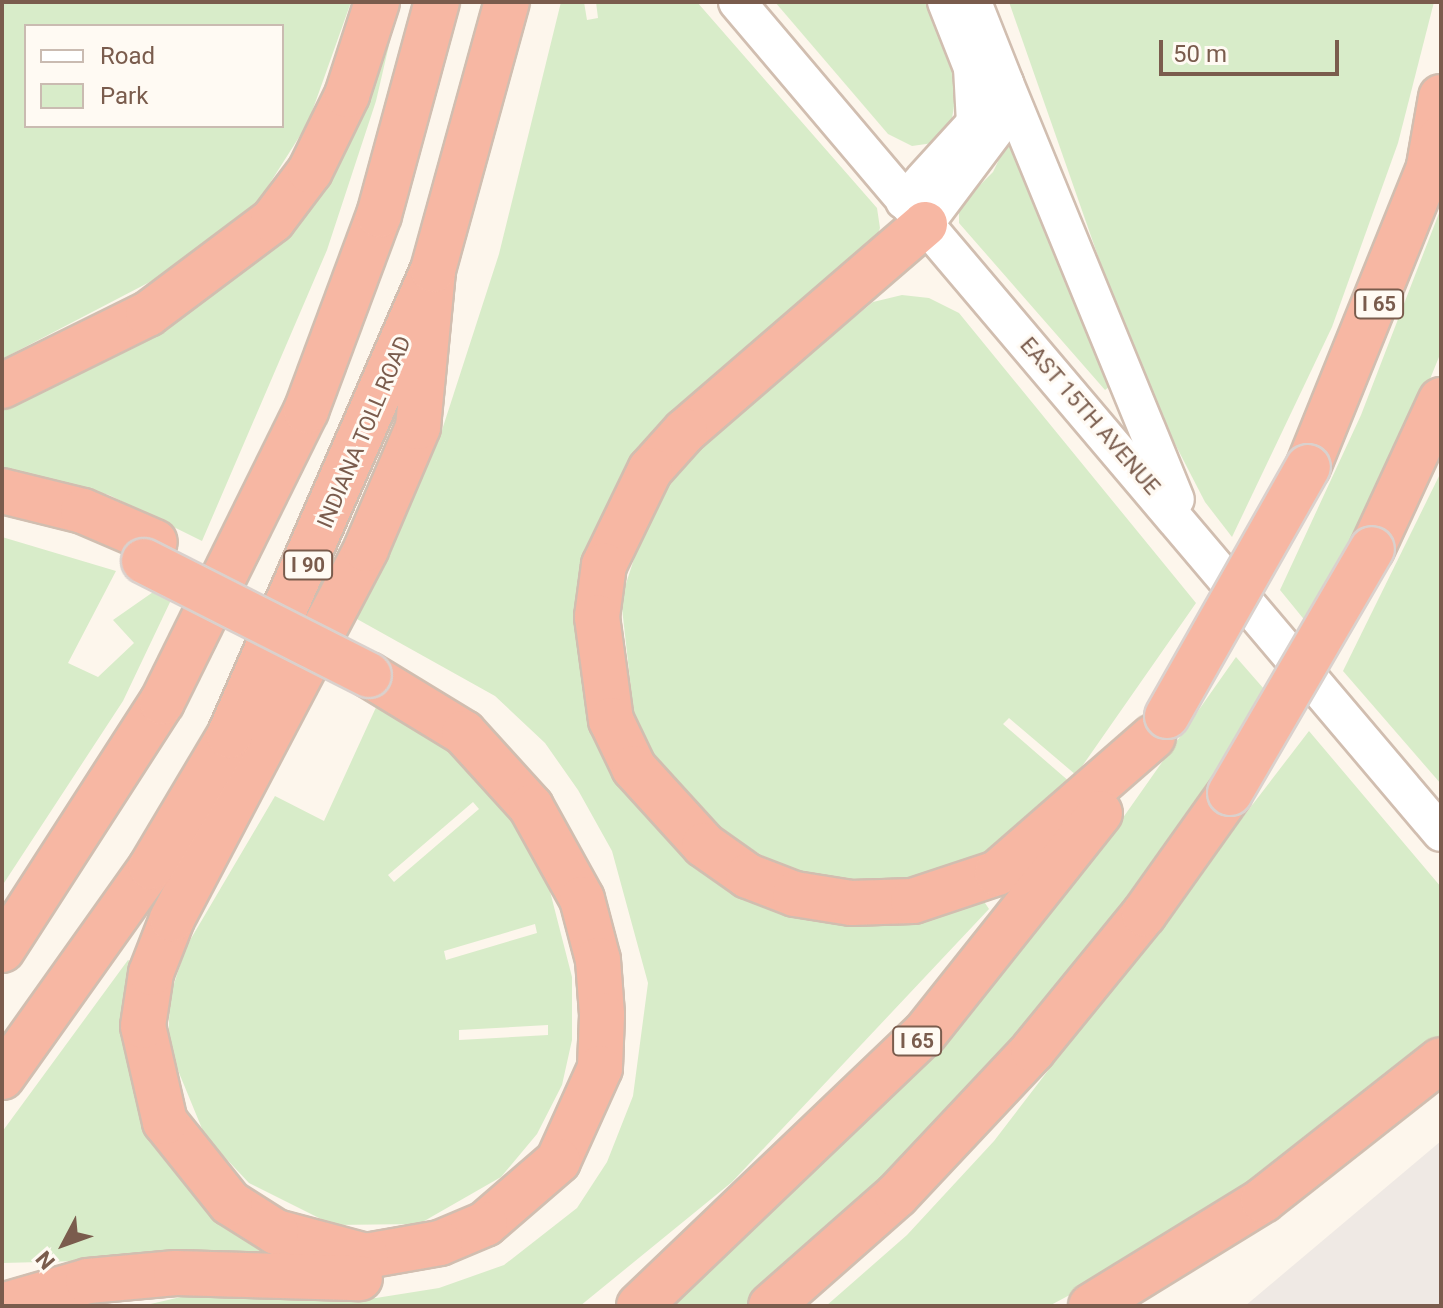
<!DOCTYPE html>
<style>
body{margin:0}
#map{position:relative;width:1443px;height:1308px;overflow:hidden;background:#fdf6ec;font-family:Roboto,sans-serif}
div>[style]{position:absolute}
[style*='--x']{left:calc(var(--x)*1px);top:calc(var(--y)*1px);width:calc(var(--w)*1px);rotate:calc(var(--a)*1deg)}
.industrial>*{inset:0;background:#efe9e4}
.green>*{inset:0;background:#d8ecc9}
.roads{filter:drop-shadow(2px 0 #d1beb0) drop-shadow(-2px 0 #d1beb0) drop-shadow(0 2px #d1beb0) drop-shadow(0 -2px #d1beb0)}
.minor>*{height:36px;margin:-18px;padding:0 18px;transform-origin:18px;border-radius:18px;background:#fff}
.highway>*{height:44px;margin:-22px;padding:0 22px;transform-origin:22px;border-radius:22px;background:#f7b7a3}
.bridges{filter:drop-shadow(2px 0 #dad1cd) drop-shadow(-2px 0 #dad1cd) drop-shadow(0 2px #dad1cd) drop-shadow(0 -2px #dad1cd)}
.highway-bridge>*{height:44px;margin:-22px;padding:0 22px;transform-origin:22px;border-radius:22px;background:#f7b7a3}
span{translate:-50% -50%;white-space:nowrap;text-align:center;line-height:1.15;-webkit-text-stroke:6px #fffaf3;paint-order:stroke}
.shield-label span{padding:2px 6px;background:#fffaf3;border:2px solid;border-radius:6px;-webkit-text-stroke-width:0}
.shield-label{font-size:20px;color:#7a5c4d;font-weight:700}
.street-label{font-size:22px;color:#7a5c4d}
.frame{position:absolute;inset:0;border:4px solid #7a5c4d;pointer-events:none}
.legend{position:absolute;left:24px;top:24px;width:260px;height:104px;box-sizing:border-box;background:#fffaf3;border:2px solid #cabbb1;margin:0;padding:10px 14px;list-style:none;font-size:24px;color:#7a5c4d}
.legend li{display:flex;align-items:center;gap:16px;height:40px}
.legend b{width:40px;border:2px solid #cabbb1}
.north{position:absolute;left:24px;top:1204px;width:80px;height:80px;-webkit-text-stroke:6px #fffaf3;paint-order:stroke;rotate:229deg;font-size:22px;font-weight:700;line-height:32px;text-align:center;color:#7a5c4d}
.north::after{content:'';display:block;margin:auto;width:28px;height:36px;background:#7a5c4d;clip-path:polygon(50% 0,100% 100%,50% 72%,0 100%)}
.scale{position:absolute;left:1159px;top:40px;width:180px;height:36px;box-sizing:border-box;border:4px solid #7a5c4d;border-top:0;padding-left:10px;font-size:24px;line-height:28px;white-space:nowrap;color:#7a5c4d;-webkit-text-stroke:6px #fffaf3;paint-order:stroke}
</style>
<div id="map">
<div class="industrial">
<div style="clip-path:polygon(1441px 1141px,1441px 1306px,1245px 1306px)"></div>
</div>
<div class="green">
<div style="clip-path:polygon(evenodd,2px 2px,351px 2px,308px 123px,258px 202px,190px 261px,2px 359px,2px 2px,26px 26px,282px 26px,282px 126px,26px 126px,26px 26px)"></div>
<div style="clip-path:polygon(392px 2px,399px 2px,376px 101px,327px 250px,202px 541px,109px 495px,2px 467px,2px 404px,208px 293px)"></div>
<div style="clip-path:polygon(561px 2px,584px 2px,587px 20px,598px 18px,596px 2px,697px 2px,877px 208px,880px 228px,872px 250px,678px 410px,584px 663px,717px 875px,983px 900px,989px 909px,732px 1182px,580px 1306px,142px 1306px,198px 1293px,376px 1298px,439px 1288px,504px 1265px,577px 1208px,607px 1162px,633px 1096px,648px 983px,612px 851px,578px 790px,545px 743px,495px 696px,357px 619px,442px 430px,499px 254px)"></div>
<div style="clip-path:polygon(775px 2px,933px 2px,960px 71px,950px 130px,933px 143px,912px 146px,888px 134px)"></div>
<div style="clip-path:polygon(1009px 2px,1434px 2px,1398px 143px,1332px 327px,1232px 537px,1205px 502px,1140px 376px)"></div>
<div style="clip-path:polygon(1018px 142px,1113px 384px,1105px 390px,959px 223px,959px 206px,993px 172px,1006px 145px)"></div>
<div style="clip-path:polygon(1441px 208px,1441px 352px,1391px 475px,1311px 628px,1280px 590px,1361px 415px)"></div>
<div style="clip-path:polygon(902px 295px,929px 298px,959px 313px,1196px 603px,1076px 775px,1009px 718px,1003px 724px,1071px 783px,1006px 844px,937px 873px,871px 883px,812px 876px,763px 856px,706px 821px,666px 782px,635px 725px,621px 599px,656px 491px,694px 449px,873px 302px)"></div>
<div style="clip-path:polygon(1441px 472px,1441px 784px,1343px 671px)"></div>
<div style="clip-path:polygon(2px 537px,116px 571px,68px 663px,98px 677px,134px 643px,113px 620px,156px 590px,172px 598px,123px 701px,2px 886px)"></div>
<div style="clip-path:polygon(1236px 657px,1271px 697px,1187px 821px,1031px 1020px,862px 1202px,747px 1306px,668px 1306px,853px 1134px,947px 1033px,1108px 839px)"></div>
<div style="clip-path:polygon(evenodd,378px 703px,470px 762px,512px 811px,543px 864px,572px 977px,572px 1040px,562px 1085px,537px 1134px,501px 1177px,419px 1224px,333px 1225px,249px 1183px,205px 1136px,168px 1046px,170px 996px,186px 947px,275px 796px,324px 821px,378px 703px,473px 802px,479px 809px,394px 882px,388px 875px,473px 802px,378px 703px,535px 924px,537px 933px,446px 960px,444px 951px,535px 924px,378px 703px,548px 1025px,548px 1035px,459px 1040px,459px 1030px,548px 1025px)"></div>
<div style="clip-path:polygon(1309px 731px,1441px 887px,1441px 1038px,1306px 1147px,1132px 1262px,1049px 1306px,826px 1306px,907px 1235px,994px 1141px)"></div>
<div style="clip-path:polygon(128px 960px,139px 967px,143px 1109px,312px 1255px,2px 1263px,2px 1132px)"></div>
</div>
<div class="roads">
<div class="minor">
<div style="--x:737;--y:2;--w:1089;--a:49.73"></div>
<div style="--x:1005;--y:83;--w:450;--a:67.7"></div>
<div style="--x:904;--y:201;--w:105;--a:-47.7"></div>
<div style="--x:975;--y:123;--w:55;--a:-93.1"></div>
<div style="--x:972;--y:68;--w:71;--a:-111.5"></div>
<div style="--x:925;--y:224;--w:125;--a:-53.1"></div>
<div style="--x:1000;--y:124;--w:41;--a:-83"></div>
<div style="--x:1005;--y:83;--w:87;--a:-111.6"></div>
</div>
<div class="highway">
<div style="--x:1429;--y:166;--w:70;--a:-80.1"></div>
<div style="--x:925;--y:224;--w:317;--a:139.2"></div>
<div style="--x:685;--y:431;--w:52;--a:131.9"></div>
<div style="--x:650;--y:470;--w:106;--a:115.8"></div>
<div style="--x:604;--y:565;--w:52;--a:97.7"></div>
<div style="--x:597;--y:617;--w:104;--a:82.3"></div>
<div style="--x:611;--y:720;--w:53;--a:64.4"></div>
<div style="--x:634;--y:768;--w:104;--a:47.7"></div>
<div style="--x:704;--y:845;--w:54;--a:35.2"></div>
<div style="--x:748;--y:876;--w:50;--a:21"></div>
<div style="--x:795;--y:894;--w:57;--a:9.1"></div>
<div style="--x:851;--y:903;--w:62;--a:-1.8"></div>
<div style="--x:913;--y:901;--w:89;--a:-18.4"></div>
<div style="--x:997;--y:873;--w:207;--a:-41.1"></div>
<div style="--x:2;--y:386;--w:163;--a:-26.3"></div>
<div style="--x:148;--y:314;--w:156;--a:-36.9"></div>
<div style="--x:273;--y:220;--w:61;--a:-52.9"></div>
<div style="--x:310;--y:171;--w:85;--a:-64"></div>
<div style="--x:347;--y:95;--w:98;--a:-72.1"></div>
<div style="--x:1308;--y:467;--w:355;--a:-68"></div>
<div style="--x:2;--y:491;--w:83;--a:13.9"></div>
<div style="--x:83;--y:511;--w:78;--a:23.3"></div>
<div style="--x:1372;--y:549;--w:164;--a:-65.2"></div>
<div style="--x:369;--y:675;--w:111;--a:31.4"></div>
<div style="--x:464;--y:733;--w:100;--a:47.8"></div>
<div style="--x:531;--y:807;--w:105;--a:61"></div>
<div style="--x:582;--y:899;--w:63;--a:75.3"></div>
<div style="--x:598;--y:960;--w:55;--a:85.8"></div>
<div style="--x:602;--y:1015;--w:53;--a:92.2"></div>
<div style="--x:600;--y:1068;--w:102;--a:114.3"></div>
<div style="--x:558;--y:1161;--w:96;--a:139.2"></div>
<div style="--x:485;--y:1224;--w:49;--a:157.1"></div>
<div style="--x:440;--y:1243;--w:75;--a:170"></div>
<div style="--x:366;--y:1256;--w:93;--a:-165.1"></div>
<div style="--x:276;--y:1232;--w:54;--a:-147.8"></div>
<div style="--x:230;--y:1203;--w:104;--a:-128.7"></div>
<div style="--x:165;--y:1122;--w:98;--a:-102.9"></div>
<div style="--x:143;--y:1026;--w:54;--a:-81.4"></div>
<div style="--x:151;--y:973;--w:58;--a:-68.7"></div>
<div style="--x:172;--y:919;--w:418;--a:-62.3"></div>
<div style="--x:366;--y:549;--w:133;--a:-66.9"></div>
<div style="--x:418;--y:427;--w:158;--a:-84.5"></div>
<div style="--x:2;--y:950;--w:295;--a:-57.2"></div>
<div style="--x:162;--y:702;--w:325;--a:-63.7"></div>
<div style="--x:306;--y:411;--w:209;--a:-69.6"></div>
<div style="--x:379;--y:215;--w:221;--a:-74.8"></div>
<div style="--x:2;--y:1077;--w:257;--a:-54.6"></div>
<div style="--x:151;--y:867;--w:152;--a:-59.2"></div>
<div style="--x:229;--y:736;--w:509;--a:-66.36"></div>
<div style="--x:433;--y:270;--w:278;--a:-74.6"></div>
<div style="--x:2;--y:1306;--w:90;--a:-16.2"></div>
<div style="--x:88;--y:1281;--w:88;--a:-5.2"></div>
<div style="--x:176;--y:1273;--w:184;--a:1.6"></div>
<div style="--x:639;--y:1306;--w:395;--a:-43.7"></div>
<div style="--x:925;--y:1033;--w:281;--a:-51.5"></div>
<div style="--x:771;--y:1306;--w:168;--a:-41.4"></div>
<div style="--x:897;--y:1195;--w:199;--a:-46.8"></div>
<div style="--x:1033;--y:1050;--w:176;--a:-50.8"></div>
<div style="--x:1144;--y:914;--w:148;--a:-54.6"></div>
<div style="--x:1091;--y:1306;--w:202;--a:-31.6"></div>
<div style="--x:1263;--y:1200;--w:226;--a:-38.2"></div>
</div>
</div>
<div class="bridges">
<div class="highway-bridge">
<div style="--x:144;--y:561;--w:252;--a:26.9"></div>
<div style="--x:1167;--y:716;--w:286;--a:-60.5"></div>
<div style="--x:1230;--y:793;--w:282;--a:-59.8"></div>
</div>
</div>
<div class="shield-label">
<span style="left:1379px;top:304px">I 65</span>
<span style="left:308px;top:565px">I 90</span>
<span style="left:917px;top:1041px">I 65</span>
</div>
<div class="street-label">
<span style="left:1090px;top:416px;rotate:49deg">EAST 15TH AVENUE</span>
<span style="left:364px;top:432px;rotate:-67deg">INDIANA TOLL ROAD</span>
</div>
<div class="frame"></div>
<ul class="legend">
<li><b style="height:10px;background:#fff"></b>Road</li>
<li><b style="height:22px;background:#d8ecc9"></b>Park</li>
</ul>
<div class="north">N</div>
<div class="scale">50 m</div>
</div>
